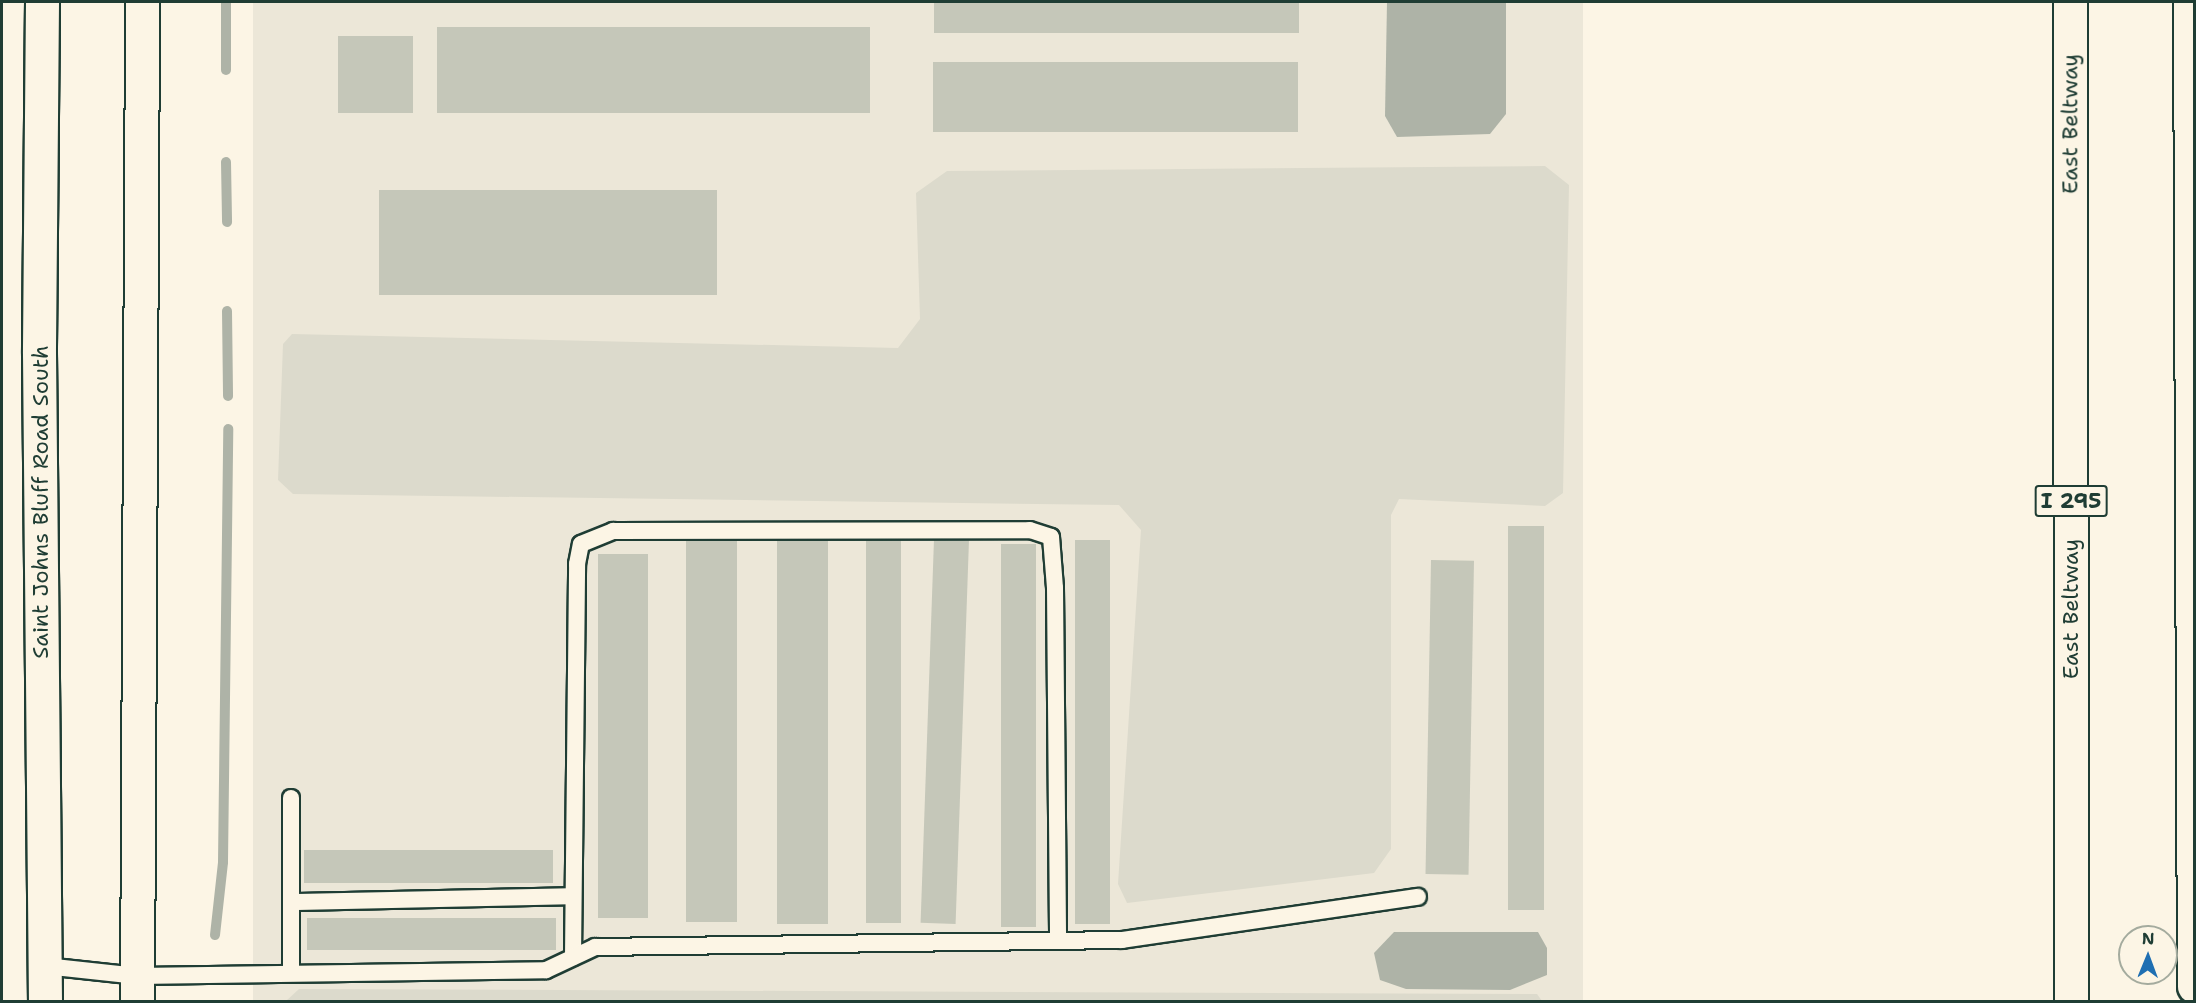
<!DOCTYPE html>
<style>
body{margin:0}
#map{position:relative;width:2196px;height:1003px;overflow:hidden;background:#fcf5e5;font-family:"Shantell Sans",sans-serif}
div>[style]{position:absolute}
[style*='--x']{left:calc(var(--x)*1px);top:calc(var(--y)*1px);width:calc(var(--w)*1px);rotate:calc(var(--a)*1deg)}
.built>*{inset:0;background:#ece7d8;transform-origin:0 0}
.green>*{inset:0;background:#dcdacc}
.water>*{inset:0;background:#aeb3a7}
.stream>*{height:10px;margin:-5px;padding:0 5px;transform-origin:5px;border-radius:5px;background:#aeb3a7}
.building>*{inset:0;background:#c5c7b9;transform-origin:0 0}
.roads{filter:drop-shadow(2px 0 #1f3d34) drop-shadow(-2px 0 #1f3d34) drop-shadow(0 2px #1f3d34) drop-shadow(0 -2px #1f3d34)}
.service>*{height:16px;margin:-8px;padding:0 8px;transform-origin:8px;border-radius:8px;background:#fcf5e5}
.secondary>*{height:33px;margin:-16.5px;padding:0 16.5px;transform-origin:16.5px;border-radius:16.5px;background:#fcf5e5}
.motorway>*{height:33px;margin:-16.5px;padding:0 16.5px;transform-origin:16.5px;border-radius:16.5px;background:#fcf5e5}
span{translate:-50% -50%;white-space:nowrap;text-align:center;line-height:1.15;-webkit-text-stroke:6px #fcf5e5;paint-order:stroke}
.shield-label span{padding:2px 4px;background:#fcf5e5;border:2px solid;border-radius:4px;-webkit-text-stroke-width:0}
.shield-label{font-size:21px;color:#1f3d34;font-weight:700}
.street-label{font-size:22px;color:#1f3d34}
.frame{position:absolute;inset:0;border:3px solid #1f3d34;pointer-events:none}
.north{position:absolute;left:2118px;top:925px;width:60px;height:60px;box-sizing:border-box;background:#fcf5e5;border:2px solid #a4ab9e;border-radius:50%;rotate:1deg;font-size:16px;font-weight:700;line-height:24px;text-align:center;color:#1f3d34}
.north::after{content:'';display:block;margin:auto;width:21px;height:27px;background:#1f6fb2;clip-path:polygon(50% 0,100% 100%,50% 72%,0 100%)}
</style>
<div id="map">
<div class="built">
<div style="left:253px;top:2px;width:1330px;height:1000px"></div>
</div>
<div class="green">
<div style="clip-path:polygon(1545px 166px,1569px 185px,1563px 493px,1545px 506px,1399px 499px,1391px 515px,1391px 849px,1374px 873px,1127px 903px,1118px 884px,1141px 530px,1119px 505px,293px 494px,278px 480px,283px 344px,292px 334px,898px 348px,920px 319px,916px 193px,947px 171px)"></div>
<div style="clip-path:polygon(299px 989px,1537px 994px,1542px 1001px,286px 1001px)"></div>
</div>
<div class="water">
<div style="clip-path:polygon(1387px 2px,1506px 2px,1506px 114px,1490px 134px,1397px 137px,1385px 116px)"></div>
<div style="clip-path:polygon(1394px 932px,1538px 932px,1547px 948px,1547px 975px,1510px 990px,1406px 989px,1380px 980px,1374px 953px)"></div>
</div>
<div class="stream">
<div style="--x:226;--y:70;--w:68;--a:-90"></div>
<div style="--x:226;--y:162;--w:60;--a:89"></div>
<div style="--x:227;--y:311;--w:85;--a:89.3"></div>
<div style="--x:215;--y:935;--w:73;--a:-83.7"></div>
<div style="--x:223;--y:862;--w:433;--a:-89.3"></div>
</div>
<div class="building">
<div style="left:934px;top:2px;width:365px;height:31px"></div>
<div style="left:437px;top:27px;width:433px;height:86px"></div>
<div style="left:338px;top:36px;width:75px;height:77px"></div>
<div style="left:933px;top:62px;width:365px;height:70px"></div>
<div style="left:379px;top:190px;width:338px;height:105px"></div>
<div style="left:1508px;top:526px;width:36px;height:384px"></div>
<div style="left:686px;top:538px;width:51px;height:384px"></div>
<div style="left:866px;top:539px;width:35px;height:384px"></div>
<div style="left:934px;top:539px;width:35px;height:384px;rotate:2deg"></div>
<div style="left:777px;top:540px;width:51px;height:384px"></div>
<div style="left:1075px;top:540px;width:35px;height:384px"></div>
<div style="left:1001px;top:544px;width:35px;height:383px"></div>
<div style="left:598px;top:554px;width:50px;height:364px"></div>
<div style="left:1431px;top:560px;width:43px;height:314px;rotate:1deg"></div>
<div style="left:304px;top:850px;width:249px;height:33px"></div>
<div style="left:307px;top:918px;width:249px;height:32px"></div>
</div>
<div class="roads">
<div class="service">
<div style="--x:293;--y:902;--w:280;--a:-1.2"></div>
<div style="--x:573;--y:957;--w:393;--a:-89.4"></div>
<div style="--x:577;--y:564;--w:20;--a:-79"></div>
<div style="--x:581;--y:544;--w:35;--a:-22"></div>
<div style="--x:613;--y:531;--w:417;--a:-0.1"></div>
<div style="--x:1030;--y:530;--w:22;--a:18"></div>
<div style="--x:1051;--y:537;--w:51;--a:85.5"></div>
<div style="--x:1055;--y:588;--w:353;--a:89.5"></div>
<div style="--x:45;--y:966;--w:93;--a:6.2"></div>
<div style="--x:137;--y:976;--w:409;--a:-0.8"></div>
<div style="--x:546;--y:970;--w:54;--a:-25.1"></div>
<div style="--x:595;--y:947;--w:527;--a:-0.76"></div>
<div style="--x:1122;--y:940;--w:299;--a:-8.3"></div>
<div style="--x:291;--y:973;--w:175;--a:-90"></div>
</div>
<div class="secondary">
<div style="--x:42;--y:2;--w:351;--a:90.5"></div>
<div style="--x:39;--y:353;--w:649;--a:89.47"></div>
<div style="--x:137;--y:1002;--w:1000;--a:-89.71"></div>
</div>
<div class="motorway">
<div style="--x:2070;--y:2;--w:1000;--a:89.94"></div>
<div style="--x:2190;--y:2;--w:984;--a:89.77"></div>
</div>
</div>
<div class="shield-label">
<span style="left:2071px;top:501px">I 295</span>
</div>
<div class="street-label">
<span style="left:2070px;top:124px;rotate:-90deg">East Beltway</span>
<span style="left:41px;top:502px;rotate:-90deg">Saint Johns Bluff Road South</span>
<span style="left:2071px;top:609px;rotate:-90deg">East Beltway</span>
</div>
<div class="frame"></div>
<div class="north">N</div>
</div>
